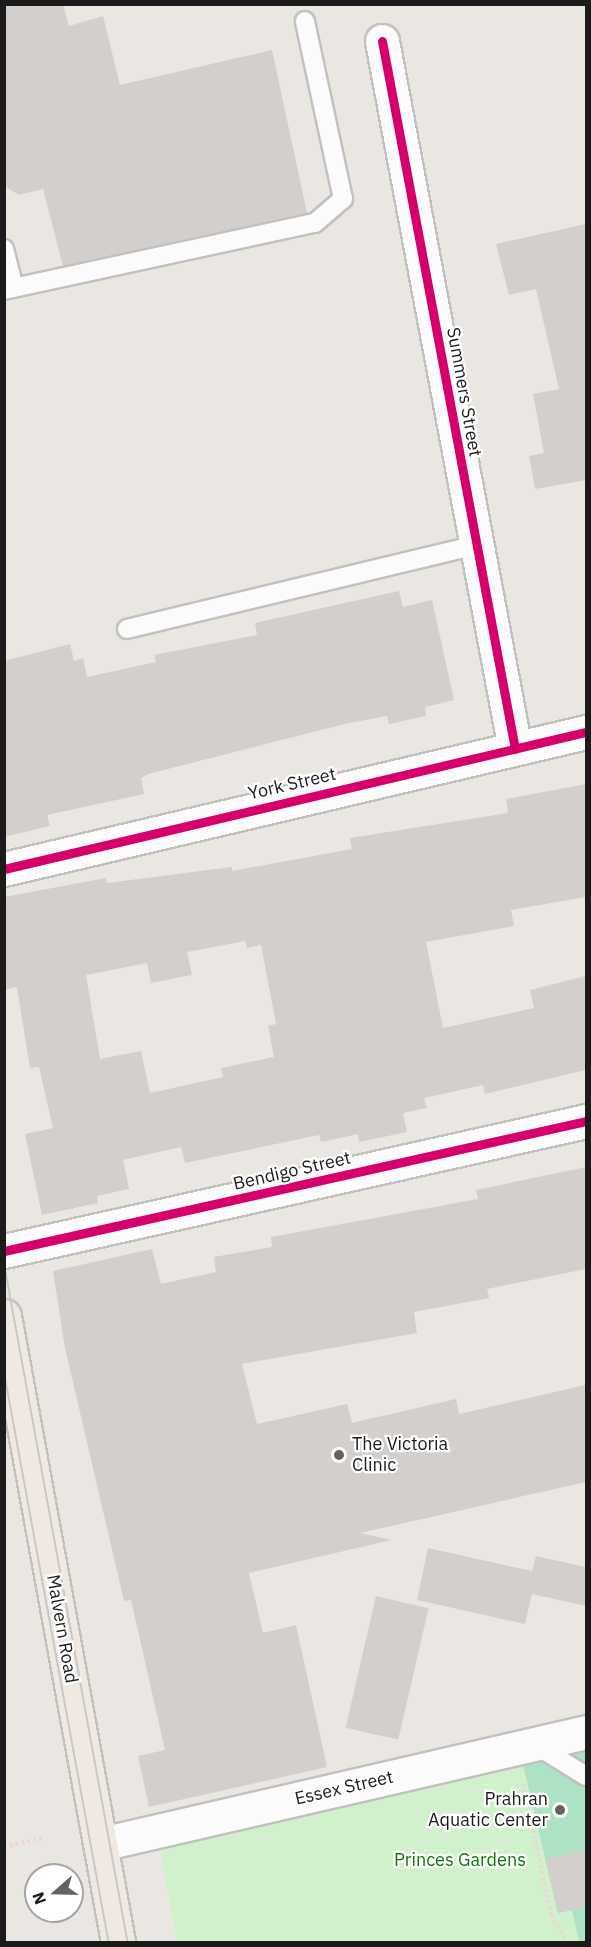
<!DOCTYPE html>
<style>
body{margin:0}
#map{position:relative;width:591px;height:1947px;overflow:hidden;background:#eae7e3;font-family:"IBM Plex Sans",sans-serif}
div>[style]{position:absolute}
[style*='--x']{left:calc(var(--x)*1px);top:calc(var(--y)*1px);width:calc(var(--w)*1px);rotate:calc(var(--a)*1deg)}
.park>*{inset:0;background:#d1f1cd}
.pitch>*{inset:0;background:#aee2c5}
.building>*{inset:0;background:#d2cfcc;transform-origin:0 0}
.path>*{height:4px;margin-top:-2px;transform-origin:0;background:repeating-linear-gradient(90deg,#ead7d6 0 3px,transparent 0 6px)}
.roads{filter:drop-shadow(2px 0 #c2c1bf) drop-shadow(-2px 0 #c2c1bf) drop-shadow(0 2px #c2c1bf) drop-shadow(0 -2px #c2c1bf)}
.service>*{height:18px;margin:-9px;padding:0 9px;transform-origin:9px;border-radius:9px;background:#fcfbfb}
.minor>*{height:33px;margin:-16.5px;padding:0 16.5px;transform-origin:16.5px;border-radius:16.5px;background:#fcfbfb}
.primary>*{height:33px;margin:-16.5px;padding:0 16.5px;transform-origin:16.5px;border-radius:16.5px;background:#f0e9e2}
.tram>*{height:1.5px;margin:-0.75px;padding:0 0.75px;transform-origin:0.75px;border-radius:0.75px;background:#c9c8c8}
.cycleway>*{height:9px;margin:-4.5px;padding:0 4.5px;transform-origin:4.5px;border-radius:4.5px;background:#d6006c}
.dots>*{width:16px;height:16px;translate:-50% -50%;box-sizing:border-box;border:3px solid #fff;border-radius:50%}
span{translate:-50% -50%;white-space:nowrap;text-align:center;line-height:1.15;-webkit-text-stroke:4.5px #fff;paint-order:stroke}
.street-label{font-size:18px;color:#1b1b1b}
.poi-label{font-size:18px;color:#1b1b1b}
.left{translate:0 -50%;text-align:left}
.right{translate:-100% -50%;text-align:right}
.park-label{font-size:18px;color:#0e770a}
.frame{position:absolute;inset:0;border:6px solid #1b1b1b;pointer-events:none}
.north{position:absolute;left:24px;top:1863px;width:60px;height:60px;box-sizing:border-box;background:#fff;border:2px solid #a4a4a4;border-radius:50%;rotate:250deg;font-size:16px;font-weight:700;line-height:24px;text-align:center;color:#1b1b1b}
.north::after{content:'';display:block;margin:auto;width:21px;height:27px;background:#636261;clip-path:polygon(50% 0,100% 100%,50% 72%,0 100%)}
</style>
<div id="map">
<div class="park">
<div style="clip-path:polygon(522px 1761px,558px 1913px,572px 1910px,579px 1942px,177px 1942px,159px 1844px)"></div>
</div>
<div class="pitch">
<div style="clip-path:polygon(586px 1747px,586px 1942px,579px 1942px,572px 1910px,558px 1913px,522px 1761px)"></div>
</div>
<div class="building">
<div style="clip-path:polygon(4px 4px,63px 4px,69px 26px,103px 16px,120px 85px,272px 50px,307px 213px,63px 266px,43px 189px,19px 195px,4px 186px)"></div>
<div style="clip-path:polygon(586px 224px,586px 480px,535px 489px,529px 456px,544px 453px,533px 394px,559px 389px,536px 289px,509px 295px,496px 244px)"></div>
<div style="clip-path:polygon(399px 591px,403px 607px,432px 600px,454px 700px,425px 707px,426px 716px,389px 724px,387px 716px,349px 723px,148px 774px,141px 778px,144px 794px,47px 815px,50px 826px,4px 837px,4px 661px,70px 644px,74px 661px,83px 658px,87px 677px,156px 662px,154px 655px,257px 635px,255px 623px)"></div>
<div style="clip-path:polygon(evenodd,586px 784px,586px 897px,511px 910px,514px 926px,426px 942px,443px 1028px,534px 1008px,530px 990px,586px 976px,586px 1070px,485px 1094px,483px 1085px,424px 1098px,427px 1108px,403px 1113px,407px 1132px,359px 1142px,358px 1134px,321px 1142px,319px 1135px,185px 1163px,181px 1147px,123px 1160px,129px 1189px,97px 1196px,98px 1203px,42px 1215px,25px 1134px,53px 1128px,39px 1067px,30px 1068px,17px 987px,4px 990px,4px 897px,106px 878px,107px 883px,232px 867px,232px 871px,352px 849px,350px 838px,508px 813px,506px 799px,586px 784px,245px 941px,247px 948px,261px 945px,276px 1024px,268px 1026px,274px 1057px,221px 1068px,223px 1077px,150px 1093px,141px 1051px,100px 1059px,86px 975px,147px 963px,151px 983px,192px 975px,187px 952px,245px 941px)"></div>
<div style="clip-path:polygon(586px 1167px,586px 1269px,487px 1289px,489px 1298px,414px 1312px,417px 1333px,242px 1364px,257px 1424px,347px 1404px,352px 1423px,456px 1399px,459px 1414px,586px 1385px,586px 1482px,360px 1533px,392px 1540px,249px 1573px,263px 1633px,296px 1625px,327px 1767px,149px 1807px,138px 1756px,165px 1750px,131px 1600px,124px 1601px,65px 1348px,53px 1271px,152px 1249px,161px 1284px,216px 1272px,214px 1257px,272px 1247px,271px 1237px,478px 1199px,476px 1190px)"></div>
<div style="clip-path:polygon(428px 1548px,532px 1571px,536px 1556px,586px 1567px,586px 1606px,532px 1594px,525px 1624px,417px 1600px)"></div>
<div style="left:376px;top:1596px;width:54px;height:135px;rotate:13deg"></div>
<div style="clip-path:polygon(586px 1850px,586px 1907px,558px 1913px,545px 1859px)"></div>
</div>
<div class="path">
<div style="--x:523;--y:1783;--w:135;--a:78"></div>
<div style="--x:551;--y:1915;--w:31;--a:59"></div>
<div style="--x:4;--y:1847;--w:42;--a:-13.7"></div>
</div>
<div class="roads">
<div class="service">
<div style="--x:4;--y:249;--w:40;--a:75.6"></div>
<div style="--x:4;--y:290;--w:318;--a:-12.2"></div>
<div style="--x:315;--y:223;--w:37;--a:-41"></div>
<div style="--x:343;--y:199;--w:182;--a:-102.1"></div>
<div style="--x:127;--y:629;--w:359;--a:-13.5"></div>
<div style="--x:534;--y:1744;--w:61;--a:31.6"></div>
</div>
<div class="minor">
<div style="--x:382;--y:41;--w:720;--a:79.36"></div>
<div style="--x:4;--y:869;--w:598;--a:-13.25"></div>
<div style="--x:4;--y:1251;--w:596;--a:-12.59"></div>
<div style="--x:101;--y:1844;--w:498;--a:-13"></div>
</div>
<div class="primary">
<div style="--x:4;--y:1316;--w:636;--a:79.68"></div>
</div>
</div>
<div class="tram">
<div style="--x:4;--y:1261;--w:692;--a:79.68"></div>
<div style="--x:4;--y:1370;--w:582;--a:79.6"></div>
</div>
<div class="cycleway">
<div style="--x:382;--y:41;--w:720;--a:79.36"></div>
<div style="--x:4;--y:869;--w:598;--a:-13.25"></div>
<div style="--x:4;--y:1251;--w:596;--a:-12.59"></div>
</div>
<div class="dots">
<div style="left:339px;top:1455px;background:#636261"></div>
<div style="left:560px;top:1810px;background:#636261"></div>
</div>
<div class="street-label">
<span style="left:464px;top:392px;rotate:80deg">Summers Street</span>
<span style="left:292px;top:784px;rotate:-13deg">York Street</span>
<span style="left:292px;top:1171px;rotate:-13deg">Bendigo Street</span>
<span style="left:62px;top:1629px;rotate:80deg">Malvern Road</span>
<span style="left:344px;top:1788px;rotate:-13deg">Essex Street</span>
</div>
<div class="poi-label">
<span class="left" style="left:352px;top:1455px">The Victoria<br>Clinic</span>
<span class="right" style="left:548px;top:1810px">Prahran<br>Aquatic Center</span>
</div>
<div class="park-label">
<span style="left:460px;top:1860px">Princes Gardens</span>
</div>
<div class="frame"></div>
<div class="north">N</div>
</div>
